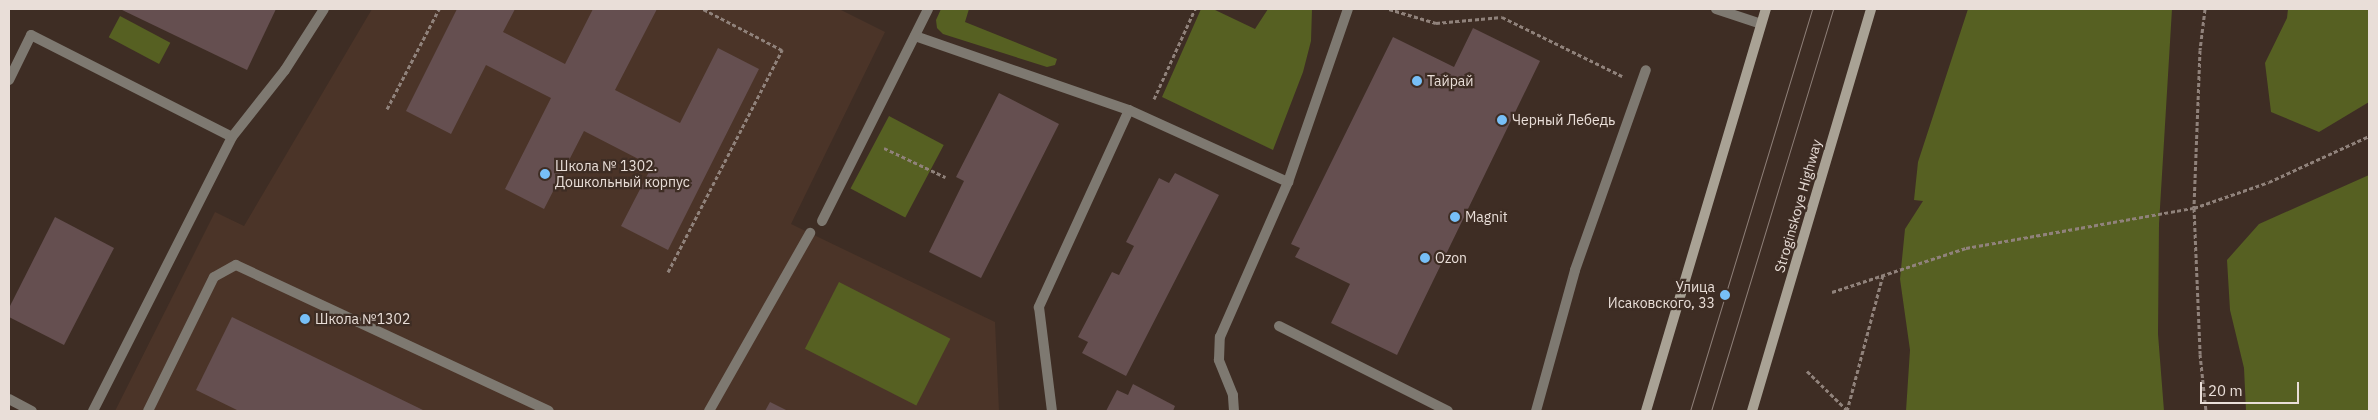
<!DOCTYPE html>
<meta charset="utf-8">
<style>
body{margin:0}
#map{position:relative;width:2378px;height:420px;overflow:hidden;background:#3e2d24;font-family:"IBM Plex Sans",sans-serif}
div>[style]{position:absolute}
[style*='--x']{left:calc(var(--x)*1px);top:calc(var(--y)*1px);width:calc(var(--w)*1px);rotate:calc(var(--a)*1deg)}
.built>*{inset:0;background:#4b3428}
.green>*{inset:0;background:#566022;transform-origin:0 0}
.building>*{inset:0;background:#654f50}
.path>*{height:3px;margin-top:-1.5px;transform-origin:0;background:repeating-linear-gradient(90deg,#90827b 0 4px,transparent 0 6.5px)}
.lane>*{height:10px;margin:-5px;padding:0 5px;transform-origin:5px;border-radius:5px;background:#7e7971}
.secondary>*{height:10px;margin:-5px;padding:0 5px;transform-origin:5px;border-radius:5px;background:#a9a295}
.tram>*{height:1px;margin:-0.5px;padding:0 0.5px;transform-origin:0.5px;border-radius:0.5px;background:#8e7f78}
.dots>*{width:14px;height:14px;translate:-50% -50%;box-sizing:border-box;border:2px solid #3e2d24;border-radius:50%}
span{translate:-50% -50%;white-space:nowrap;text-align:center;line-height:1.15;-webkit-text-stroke:4.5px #3e2d24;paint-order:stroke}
.poi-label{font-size:14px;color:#e9ded8}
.left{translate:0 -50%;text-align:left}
.right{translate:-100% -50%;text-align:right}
.street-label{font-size:14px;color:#e9ded8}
.frame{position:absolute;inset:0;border:10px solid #e9ded8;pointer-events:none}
.scale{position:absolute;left:2200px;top:382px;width:99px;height:22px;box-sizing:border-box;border:2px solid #e9ded8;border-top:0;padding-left:6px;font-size:15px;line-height:18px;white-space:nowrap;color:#e9ded8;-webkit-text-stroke:4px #3e2d24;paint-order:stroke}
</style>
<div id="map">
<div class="built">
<div style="clip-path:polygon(372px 9px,839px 9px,885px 32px,791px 224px,995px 322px,999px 411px,115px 411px,215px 212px,244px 226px)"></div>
</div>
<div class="green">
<div style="clip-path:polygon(941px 9px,969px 9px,965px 22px,1057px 59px,1055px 65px,1047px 67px,943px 34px,937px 28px,936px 20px)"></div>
<div style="clip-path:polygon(1201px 9px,1213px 9px,1255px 29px,1268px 9px,1312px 9px,1311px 41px,1303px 72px,1273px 150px,1162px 97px)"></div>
<div style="clip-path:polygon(1968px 9px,2172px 9px,2159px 224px,2158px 334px,2164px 411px,1906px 411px,1910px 350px,1900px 279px,1905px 229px,1923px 201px,1914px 200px,1918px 162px)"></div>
<div style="clip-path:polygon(2288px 9px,2369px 9px,2369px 102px,2319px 132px,2271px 112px,2265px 63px,2287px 18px)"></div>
<div style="left:120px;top:16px;width:57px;height:24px;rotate:28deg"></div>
<div style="left:889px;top:116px;width:62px;height:82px;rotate:28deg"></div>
<div style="clip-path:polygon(2369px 175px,2369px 411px,2246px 411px,2244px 368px,2230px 310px,2227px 260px,2259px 224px)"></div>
<div style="left:839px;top:282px;width:125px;height:75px;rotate:27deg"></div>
</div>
<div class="building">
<div style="clip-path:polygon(120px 9px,276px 9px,247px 70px)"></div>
<div style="clip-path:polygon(457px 9px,515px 9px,503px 32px,565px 64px,593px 9px,657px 9px,615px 90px,680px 123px,718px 48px,759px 69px,668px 250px,621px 226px,652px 166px,584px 131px,544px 209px,505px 189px,551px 98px,486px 65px,451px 134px,406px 111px)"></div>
<div style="clip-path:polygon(1473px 28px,1540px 61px,1397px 355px,1331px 323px,1350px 284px,1295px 257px,1300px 248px,1291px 244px,1393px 37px,1454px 67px)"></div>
<div style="clip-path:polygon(999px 93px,1059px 124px,981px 278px,929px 252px,964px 181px,956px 177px)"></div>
<div style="clip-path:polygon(1175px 173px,1219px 195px,1126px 376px,1082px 353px,1088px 342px,1078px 337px,1112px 272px,1119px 275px,1134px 246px,1126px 242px,1159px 178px,1169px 183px)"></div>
<div style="clip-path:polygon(55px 217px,114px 248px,64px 345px,9px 317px,9px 308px)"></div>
<div style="clip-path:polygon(232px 317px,425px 411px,239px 411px,196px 390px)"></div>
<div style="clip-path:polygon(1133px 384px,1175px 406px,1173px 411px,1106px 411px,1117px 390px,1128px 395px)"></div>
<div style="clip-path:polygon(770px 402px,788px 411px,765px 411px)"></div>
</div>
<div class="path">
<div style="--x:1389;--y:9;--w:49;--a:16.6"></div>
<div style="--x:1436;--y:23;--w:66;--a:-5.2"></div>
<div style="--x:1502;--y:17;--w:134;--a:26.2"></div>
<div style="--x:2205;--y:9;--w:41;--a:97"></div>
<div style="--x:2200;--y:50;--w:158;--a:92.2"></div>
<div style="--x:2194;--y:208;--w:146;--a:87.6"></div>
<div style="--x:2200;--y:354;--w:57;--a:84"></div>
<div style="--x:1154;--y:99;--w:99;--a:-65.5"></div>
<div style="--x:387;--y:109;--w:113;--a:-62.5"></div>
<div style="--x:884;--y:148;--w:68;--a:25.4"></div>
<div style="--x:668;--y:272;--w:250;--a:-62.8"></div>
<div style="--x:782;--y:50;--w:89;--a:-152.6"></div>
<div style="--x:1832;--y:292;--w:141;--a:-18.2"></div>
<div style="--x:1966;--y:248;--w:231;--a:-10"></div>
<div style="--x:2194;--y:208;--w:79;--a:-19.1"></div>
<div style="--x:2269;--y:182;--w:110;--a:-24.7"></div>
<div style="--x:1807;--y:371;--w:57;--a:44.3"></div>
<div style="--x:1847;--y:411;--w:141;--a:-75.2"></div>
</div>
<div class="lane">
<div style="--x:1716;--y:9;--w:47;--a:18.4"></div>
<div style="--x:915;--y:36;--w:226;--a:19.1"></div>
<div style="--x:1129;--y:110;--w:217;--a:114.6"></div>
<div style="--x:1039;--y:307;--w:105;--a:82.9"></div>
<div style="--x:9;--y:80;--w:50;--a:-63.9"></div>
<div style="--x:31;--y:35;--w:225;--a:26.9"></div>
<div style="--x:1129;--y:110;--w:175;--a:24.4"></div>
<div style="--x:822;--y:221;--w:237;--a:-63.4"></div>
<div style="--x:1279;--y:326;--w:189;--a:26.7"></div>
<div style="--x:9;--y:399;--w:26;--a:28"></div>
<div style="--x:93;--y:411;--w:307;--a:-63.1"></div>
<div style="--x:232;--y:137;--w:85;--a:-51.7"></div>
<div style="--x:285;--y:70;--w:72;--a:-57.4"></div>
<div style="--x:148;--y:411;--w:149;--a:-63.8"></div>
<div style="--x:214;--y:277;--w:25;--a:-29"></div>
<div style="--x:236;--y:265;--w:345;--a:25"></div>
<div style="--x:709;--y:411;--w:205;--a:-60.4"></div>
<div style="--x:1234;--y:411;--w:16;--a:-94"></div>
<div style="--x:1233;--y:395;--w:38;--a:-112"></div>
<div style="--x:1219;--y:360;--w:23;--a:-88"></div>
<div style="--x:1220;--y:337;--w:169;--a:-66.3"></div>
<div style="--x:1288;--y:182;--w:183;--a:-70.9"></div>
<div style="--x:1536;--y:411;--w:146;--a:-74.5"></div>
<div style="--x:1575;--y:270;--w:212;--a:-70.5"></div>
</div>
<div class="secondary">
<div style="--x:1646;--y:411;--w:420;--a:-73.4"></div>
<div style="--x:1752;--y:411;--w:419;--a:-73.5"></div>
</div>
<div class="tram">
<div style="--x:1690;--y:411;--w:420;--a:-73.1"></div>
<div style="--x:1711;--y:411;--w:420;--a:-73.1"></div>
</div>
<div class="dots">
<div style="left:1417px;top:81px;background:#77bff7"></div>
<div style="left:1502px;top:120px;background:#77bff7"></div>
<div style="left:545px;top:174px;background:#77bff7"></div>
<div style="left:1455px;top:217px;background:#77bff7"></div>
<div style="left:1425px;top:258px;background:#77bff7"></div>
<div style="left:1725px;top:295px;background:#77bff7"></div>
<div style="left:305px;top:319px;background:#77bff7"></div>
</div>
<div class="poi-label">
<span class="left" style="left:1427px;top:81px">Тайрай</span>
<span class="left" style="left:1512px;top:120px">Черный Лебедь</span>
<span class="left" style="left:555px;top:174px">Школа № 1302.<br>Дошкольный корпус</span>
<span class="left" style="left:1465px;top:217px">Magnit</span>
<span class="left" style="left:1435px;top:258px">Ozon</span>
<span class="right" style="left:1715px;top:295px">Улица<br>Исаковского, 33</span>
<span class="left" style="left:315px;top:319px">Школа №1302</span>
</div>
<div class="street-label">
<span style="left:1798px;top:206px;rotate:-74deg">Stroginskoye Highway</span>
</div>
<div class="frame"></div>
<div class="scale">20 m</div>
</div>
